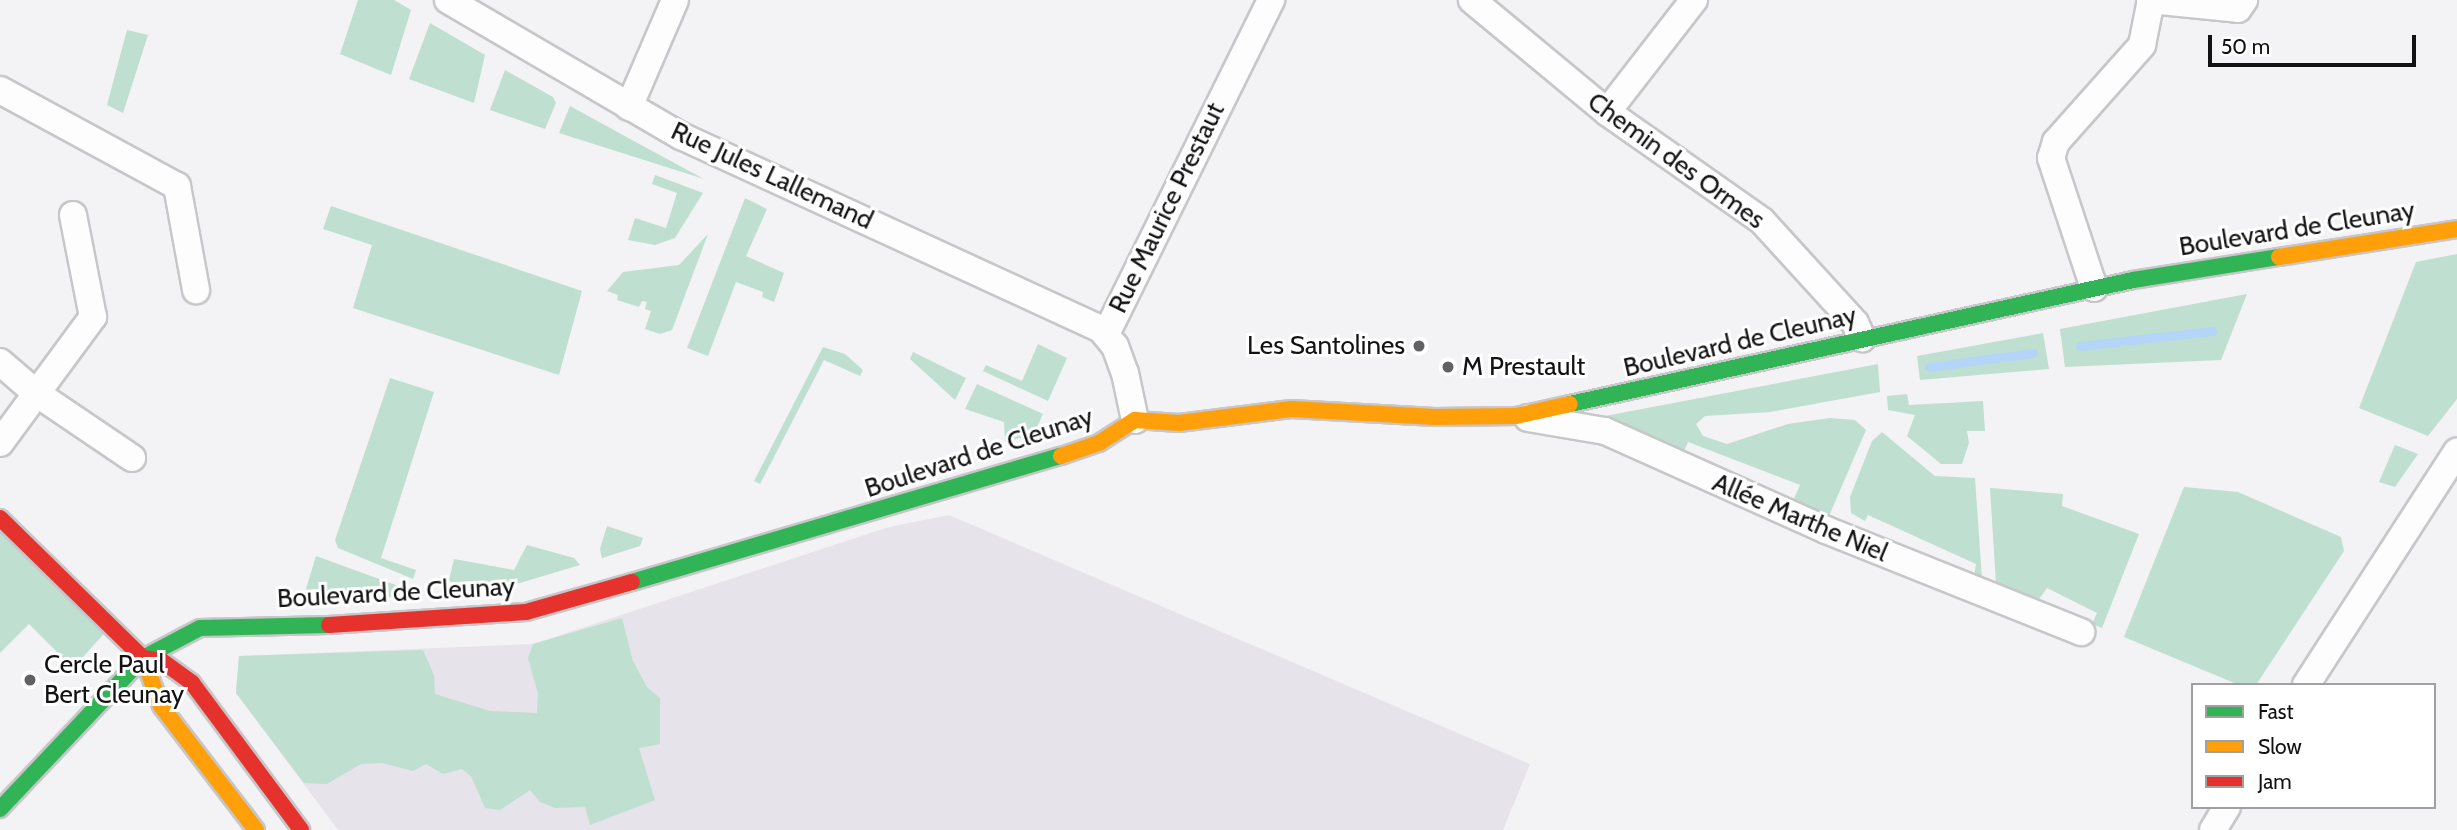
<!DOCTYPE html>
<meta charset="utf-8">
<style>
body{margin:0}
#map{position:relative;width:2457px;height:830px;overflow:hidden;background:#f3f2f5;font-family:Cabin,sans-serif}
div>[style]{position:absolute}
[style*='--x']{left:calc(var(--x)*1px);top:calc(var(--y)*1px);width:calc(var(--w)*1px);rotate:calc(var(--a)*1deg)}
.built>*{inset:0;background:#e6e3eb}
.green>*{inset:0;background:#bfdfd0}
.stream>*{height:9px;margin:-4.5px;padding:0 4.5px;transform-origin:4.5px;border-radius:4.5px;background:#b5d5f8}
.roads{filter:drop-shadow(2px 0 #c7c6c8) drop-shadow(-2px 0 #c7c6c8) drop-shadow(0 2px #c7c6c8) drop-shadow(0 -2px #c7c6c8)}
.street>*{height:26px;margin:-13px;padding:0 13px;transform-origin:13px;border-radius:13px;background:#fdfdfe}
.fast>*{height:16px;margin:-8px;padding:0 8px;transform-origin:8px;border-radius:8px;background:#30b455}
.slow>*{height:16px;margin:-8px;padding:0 8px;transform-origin:8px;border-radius:8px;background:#ff9f0a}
.jam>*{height:16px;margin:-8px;padding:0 8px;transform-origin:8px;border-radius:8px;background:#e5322d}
.dots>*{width:19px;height:19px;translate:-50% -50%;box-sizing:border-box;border:4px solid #fff;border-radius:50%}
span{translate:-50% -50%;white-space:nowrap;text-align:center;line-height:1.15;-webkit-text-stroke:6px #fff;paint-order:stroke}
.street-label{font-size:26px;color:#131213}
.poi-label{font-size:26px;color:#131213}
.right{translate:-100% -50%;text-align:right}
.left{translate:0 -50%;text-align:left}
.legend{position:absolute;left:2191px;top:683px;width:245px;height:126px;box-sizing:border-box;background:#fff;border:2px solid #a1a0a1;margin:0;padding:9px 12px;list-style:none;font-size:21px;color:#131213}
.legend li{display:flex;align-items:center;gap:14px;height:35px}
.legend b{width:35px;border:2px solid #a1a0a1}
.scale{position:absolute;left:2208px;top:35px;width:208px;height:32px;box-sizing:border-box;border:4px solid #131213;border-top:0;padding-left:9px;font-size:21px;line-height:24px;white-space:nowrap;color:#131213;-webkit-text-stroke:5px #fff;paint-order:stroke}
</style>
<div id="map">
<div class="built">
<div style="clip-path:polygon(949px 515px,1530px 764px,1503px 830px,338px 830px,236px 693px,239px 656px,533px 644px,889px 527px)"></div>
</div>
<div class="green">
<div style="clip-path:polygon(358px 0,394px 0,411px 10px,391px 75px,340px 54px)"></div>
<div style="clip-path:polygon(430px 23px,485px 55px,474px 103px,409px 79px)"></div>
<div style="clip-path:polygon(127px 30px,148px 35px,123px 113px,107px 105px)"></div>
<div style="clip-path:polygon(505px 70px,553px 97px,556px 103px,545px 129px,490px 110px)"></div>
<div style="clip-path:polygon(570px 106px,632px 140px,704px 179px,559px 133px)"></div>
<div style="clip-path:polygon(655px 175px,703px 193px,675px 238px,655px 245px,628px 240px,635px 218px,666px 228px,677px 193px,652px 184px)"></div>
<div style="clip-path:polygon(745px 198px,767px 209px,746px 256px,784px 273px,774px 302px,762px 297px,763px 292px,736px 282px,708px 356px,687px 348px)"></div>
<div style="clip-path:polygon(331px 206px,582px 291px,559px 375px,353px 308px,372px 245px,323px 229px)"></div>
<div style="clip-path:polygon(708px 234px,672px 330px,660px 334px,645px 329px,651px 311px,645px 309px,647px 302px,642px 301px,639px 307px,617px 300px,618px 295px,607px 291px,623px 272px,679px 265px)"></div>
<div style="clip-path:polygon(2457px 254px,2457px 399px,2428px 436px,2359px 408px,2416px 262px)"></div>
<div style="clip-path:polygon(2247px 294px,2221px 360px,2065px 367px,2060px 329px)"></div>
<div style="clip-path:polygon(2043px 333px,2049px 369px,1920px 380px,1917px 356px)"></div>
<div style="clip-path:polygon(1038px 344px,1067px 358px,1048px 401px,983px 371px,986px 365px,1022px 381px)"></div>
<div style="clip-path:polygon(823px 347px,845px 354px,863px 370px,860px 376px,824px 360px,760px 484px,754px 481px)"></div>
<div style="clip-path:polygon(913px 352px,966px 378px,955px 400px,910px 359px)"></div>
<div style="clip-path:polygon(1878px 364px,1880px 392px,1770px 412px,1705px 416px,1696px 424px,1703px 436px,1727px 444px,1788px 424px,1830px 418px,1855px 420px,1866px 430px,1829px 516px,1793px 501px,1800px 485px,1688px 442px,1682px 456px,1600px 417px)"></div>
<div style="clip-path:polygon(390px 378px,434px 392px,381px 558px,416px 570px,413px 579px,338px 548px,335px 540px)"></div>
<div style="clip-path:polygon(977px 384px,1043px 414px,1034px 434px,1005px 442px,1004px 422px,965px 409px)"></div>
<div style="clip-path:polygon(1907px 394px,1909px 405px,1983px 401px,1985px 431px,1967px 431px,1969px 443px,1962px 464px,1941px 464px,1907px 436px,1915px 415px,1888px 410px,1887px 396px)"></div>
<div style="clip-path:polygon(1882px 432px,1935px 476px,1975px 478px,1982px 579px,1974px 576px,1976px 564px,1868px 515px,1865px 521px,1851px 513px,1850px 497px,1872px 441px)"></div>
<div style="clip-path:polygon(2395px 445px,2418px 454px,2395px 487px,2379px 482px)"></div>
<div style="clip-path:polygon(2184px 487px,2238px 492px,2341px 537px,2344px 551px,2256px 685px,2239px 685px,2124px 637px)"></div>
<div style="clip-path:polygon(1990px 488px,2063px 494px,2062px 506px,2139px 534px,2102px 628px,2092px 624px,2097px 613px,2047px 588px,2037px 602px,1996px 584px)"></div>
<div style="clip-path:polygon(0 521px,110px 627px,73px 668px,29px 624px,0 653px)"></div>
<div style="clip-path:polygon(607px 526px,643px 538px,640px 546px,602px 558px,600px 549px)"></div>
<div style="clip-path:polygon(527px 545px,574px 558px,580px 565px,520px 583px,461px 590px,449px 580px,454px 559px,514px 570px)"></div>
<div style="clip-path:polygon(316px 556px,404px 588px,403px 598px,305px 592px)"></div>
<div style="clip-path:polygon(622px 618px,633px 661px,647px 687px,660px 698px,660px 744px,639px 748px,655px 800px,590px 825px,585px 807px,555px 808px,540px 802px,530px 790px,500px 810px,485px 808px,471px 776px,462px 769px,443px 774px,426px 764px,413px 771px,382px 763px,361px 764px,327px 784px,304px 783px,236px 693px,239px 656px,423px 650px,434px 675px,435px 694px,490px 711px,537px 713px,538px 694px,528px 658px,533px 644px)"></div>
</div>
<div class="stream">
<div style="--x:2080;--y:346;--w:133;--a:-6.5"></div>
<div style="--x:1929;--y:367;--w:105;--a:-7.7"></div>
</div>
<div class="roads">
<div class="street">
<div style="--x:448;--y:0;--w:270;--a:30.3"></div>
<div style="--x:681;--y:136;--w:462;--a:24.7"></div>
<div style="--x:1101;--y:329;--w:22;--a:51"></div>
<div style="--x:1115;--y:346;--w:29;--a:70"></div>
<div style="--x:1125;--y:373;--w:48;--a:78"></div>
<div style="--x:1472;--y:0;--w:175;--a:39.7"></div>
<div style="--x:1607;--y:112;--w:189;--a:35.1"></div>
<div style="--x:1762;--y:221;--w:138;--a:47.6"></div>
<div style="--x:1855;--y:323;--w:17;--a:65"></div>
<div style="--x:2150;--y:0;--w:88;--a:5.8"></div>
<div style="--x:2238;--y:9;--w:11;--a:-56"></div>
<div style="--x:0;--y:90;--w:201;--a:28.5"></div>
<div style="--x:177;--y:186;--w:106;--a:79.6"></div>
<div style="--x:629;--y:107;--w:116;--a:-66.7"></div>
<div style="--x:1607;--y:112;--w:142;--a:-52.2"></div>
<div style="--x:2094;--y:288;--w:137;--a:-108.3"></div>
<div style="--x:2051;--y:158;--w:17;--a:-73"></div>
<div style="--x:2056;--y:142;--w:130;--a:-48.4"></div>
<div style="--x:2142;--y:45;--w:46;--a:-78.7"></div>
<div style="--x:1106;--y:334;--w:373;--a:-63.7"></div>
<div style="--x:0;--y:362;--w:48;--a:40.7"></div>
<div style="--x:36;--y:393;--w:116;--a:34.1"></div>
<div style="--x:1528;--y:418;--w:78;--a:9.6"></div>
<div style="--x:1605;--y:431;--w:242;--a:24.1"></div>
<div style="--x:1826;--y:530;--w:275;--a:21.8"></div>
<div style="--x:0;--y:443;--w:157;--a:-53.6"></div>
<div style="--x:93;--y:317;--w:104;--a:-101.1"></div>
<div style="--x:2306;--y:685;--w:278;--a:-57.1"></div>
<div style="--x:2213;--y:830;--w:27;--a:-59"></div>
</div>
<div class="fast">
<div style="--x:1570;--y:404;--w:576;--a:-12.42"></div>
<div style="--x:2133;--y:280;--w:148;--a:-9"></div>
<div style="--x:632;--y:582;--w:447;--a:-16.4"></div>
<div style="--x:0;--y:809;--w:208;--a:-46.6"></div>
<div style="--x:143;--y:658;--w:64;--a:-27.8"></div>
<div style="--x:200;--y:628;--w:129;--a:-1.3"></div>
</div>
<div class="slow">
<div style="--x:2279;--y:257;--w:180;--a:-8.9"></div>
<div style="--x:1061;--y:456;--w:40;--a:-18.9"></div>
<div style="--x:1099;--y:443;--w:43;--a:-32.6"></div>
<div style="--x:1135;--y:420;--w:44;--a:3.9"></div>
<div style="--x:1179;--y:423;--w:113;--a:-7.1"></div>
<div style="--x:1291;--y:409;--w:144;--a:3.2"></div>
<div style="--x:1435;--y:417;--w:81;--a:-0.7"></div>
<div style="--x:1516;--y:416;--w:55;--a:-12.5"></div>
<div style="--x:143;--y:658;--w:51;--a:69.4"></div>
<div style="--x:161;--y:706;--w:156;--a:52.5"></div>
</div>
<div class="jam">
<div style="--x:0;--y:518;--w:200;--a:44.4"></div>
<div style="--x:329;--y:625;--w:197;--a:-3.8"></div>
<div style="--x:526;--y:612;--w:110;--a:-15.8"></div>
<div style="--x:143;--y:658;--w:19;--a:9"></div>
<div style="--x:162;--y:661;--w:37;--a:36"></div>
<div style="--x:192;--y:683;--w:183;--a:53.4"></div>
</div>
</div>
<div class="dots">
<div style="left:1419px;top:346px;background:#616062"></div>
<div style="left:1448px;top:367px;background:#616062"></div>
<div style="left:30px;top:680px;background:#616062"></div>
</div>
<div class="street-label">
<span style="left:1676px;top:161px;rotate:36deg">Chemin des Ormes</span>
<span style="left:772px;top:176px;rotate:25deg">Rue Jules Lallemand</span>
<span style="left:1167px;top:208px;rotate:-64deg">Rue Maurice Prestaut</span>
<span style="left:2297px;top:229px;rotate:-9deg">Boulevard de Cleunay</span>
<span style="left:1740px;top:342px;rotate:-13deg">Boulevard de Cleunay</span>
<span style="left:979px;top:453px;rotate:-18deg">Boulevard de Cleunay</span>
<span style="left:1800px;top:518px;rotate:23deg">Allée Marthe Niel</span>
<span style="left:396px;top:593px;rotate:-3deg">Boulevard de Cleunay</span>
</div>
<div class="poi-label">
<span class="right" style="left:1405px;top:346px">Les Santolines</span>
<span class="left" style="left:1462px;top:367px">M Prestault</span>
<span class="left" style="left:44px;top:680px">Cercle Paul<br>Bert Cleunay</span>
</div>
<ul class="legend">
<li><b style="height:9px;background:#30b455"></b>Fast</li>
<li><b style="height:9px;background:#ff9f0a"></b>Slow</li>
<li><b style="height:9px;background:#e5322d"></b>Jam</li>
</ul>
<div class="scale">50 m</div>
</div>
